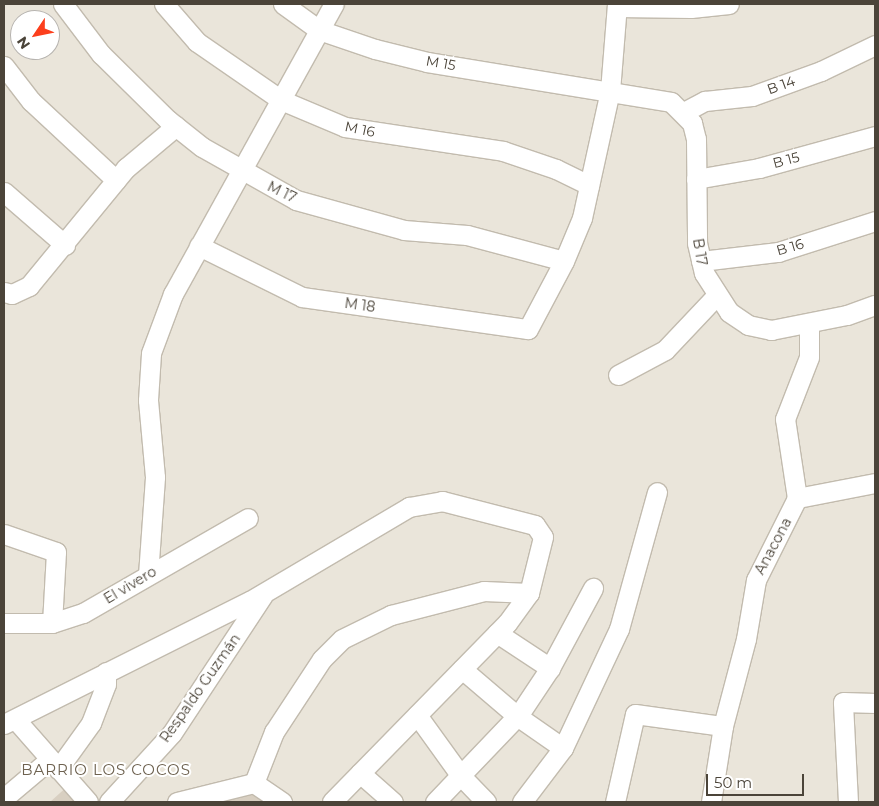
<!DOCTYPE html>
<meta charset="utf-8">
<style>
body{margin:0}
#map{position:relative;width:879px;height:806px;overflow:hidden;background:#f6f3ec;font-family:Montserrat,sans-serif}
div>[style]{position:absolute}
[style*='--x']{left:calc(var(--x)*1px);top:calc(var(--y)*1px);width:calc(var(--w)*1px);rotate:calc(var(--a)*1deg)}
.residential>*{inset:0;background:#eae5da}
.building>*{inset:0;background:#d8cfc1}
.roads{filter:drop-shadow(1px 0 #c2bbae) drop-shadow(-1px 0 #c2bbae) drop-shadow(0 1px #c2bbae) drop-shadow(0 -1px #c2bbae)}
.minor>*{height:19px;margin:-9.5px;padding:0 9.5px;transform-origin:9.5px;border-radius:9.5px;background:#fff}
span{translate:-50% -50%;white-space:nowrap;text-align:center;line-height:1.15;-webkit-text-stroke:4px #fff;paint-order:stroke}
.street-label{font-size:14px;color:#4b4439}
.neighbourhood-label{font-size:15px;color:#6e6250;letter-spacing:1px}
.frame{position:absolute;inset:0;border:5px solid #4b4439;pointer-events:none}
.north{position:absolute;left:10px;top:10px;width:50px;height:50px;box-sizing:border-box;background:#fff;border:1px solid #b7b4b0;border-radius:50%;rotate:236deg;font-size:14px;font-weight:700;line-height:20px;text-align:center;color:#4b4439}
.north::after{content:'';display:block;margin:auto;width:18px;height:22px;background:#fc3f1d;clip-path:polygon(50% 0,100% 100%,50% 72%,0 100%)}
.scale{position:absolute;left:706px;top:774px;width:98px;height:22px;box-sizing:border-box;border:2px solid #4b4439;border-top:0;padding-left:6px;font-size:15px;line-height:18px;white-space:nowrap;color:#4b4439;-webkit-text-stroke:4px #fff;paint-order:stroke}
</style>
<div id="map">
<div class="residential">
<div style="clip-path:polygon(evenodd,4px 4px,875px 4px,875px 802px,4px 802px,4px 4px,20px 20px,50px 20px,50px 50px,20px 50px,20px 20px)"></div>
</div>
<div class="building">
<div style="clip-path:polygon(245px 782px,268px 791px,268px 802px,181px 802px)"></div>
<div style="clip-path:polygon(70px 784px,87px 802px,50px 802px)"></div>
</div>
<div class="roads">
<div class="minor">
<div style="--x:63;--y:4;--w:63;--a:52.8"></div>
<div style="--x:101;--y:54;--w:94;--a:44.6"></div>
<div style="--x:168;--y:120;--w:43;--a:38.5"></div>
<div style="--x:202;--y:147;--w:108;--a:29.4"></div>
<div style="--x:296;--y:200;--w:112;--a:15.5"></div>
<div style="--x:404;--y:230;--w:63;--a:4.5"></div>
<div style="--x:467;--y:235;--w:100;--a:15"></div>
<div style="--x:164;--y:4;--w:50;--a:49"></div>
<div style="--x:197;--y:42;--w:102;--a:34.6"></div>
<div style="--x:281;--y:100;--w:69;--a:22.9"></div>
<div style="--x:345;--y:127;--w:160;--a:8.6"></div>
<div style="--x:503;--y:151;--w:56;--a:18.8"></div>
<div style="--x:556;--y:169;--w:37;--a:26"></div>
<div style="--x:283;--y:4;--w:44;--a:35.8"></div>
<div style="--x:319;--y:30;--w:59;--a:18.7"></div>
<div style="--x:375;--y:49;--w:54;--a:14"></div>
<div style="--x:427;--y:62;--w:247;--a:9.3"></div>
<div style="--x:671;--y:102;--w:30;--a:45"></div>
<div style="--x:692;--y:123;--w:16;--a:76"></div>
<div style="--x:696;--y:139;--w:104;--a:89.4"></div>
<div style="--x:697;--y:243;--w:31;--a:77"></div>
<div style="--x:704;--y:273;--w:46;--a:57.3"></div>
<div style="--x:729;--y:312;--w:23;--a:34"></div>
<div style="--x:748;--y:325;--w:24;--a:12"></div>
<div style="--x:771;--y:330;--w:77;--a:-11.2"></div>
<div style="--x:847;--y:315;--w:30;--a:-20"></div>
<div style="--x:617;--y:7;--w:74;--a:0.8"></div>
<div style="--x:691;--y:8;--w:38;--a:-6"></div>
<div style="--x:4;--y:66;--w:44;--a:52.4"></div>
<div style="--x:31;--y:101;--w:116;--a:42.9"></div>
<div style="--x:684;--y:112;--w:24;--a:-28"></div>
<div style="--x:705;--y:101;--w:47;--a:-6.1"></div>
<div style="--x:752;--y:96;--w:73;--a:-19.9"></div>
<div style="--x:821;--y:71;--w:60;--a:-25.7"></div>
<div style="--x:696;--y:179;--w:64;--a:-9.9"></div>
<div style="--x:759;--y:168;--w:120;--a:-15.4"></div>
<div style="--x:4;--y:192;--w:81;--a:41"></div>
<div style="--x:199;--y:246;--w:115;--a:26.3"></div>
<div style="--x:302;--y:297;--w:228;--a:8.1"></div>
<div style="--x:528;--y:329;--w:77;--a:-62.1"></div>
<div style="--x:564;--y:261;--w:47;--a:-67.3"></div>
<div style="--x:582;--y:218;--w:130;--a:-77.6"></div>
<div style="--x:610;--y:91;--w:87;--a:-85.4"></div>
<div style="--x:701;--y:261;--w:78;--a:-6.7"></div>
<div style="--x:778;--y:252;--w:102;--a:-17.7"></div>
<div style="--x:4;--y:292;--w:8;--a:14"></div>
<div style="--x:12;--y:294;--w:19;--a:-25"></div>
<div style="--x:29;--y:286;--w:153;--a:-50.6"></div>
<div style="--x:126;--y:168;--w:65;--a:-40"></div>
<div style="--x:618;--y:375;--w:53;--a:-28"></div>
<div style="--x:665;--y:350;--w:76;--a:-46.6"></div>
<div style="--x:797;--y:498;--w:79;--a:-10.9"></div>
<div style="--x:4;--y:534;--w:55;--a:19.1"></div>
<div style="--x:56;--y:552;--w:71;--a:93.2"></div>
<div style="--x:148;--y:575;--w:98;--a:-85.9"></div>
<div style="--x:155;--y:477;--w:77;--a:-95.2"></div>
<div style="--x:148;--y:400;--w:47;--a:-86.3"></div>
<div style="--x:151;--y:353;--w:63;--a:-69.6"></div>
<div style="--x:173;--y:294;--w:332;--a:-61"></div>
<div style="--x:4;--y:623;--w:48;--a:0"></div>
<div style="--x:52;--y:623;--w:33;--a:-18"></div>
<div style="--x:83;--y:613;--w:190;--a:-29.9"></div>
<div style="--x:497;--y:633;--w:64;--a:33.4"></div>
<div style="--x:462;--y:669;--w:72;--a:40.5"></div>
<div style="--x:517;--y:716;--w:56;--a:34.8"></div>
<div style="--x:417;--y:715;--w:75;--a:54.2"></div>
<div style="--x:461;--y:776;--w:36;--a:46"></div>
<div style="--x:16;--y:720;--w:109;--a:48.7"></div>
<div style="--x:4;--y:724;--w:275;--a:-26.6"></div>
<div style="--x:250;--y:601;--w:185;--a:-30.6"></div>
<div style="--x:409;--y:507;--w:34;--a:-10"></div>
<div style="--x:442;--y:501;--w:96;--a:14.5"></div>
<div style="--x:535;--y:525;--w:14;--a:56"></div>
<div style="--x:543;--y:537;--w:58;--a:104"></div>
<div style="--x:529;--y:593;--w:37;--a:126"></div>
<div style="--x:507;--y:623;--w:250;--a:134.4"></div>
<div style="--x:58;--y:769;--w:57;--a:-54.3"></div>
<div style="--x:91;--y:723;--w:42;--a:-69"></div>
<div style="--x:106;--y:684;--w:12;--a:-90"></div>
<div style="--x:360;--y:773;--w:44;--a:41.3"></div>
<div style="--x:254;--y:783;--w:55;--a:-68.6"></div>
<div style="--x:274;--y:732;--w:87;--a:-56.7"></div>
<div style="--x:322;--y:659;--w:28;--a:-45"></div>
<div style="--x:342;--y:639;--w:55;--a:-26.1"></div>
<div style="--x:391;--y:615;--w:96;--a:-14.5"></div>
<div style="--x:484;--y:591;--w:45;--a:2.5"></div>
<div style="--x:4;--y:798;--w:59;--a:-40.2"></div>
<div style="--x:109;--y:802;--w:93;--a:-47.6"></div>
<div style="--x:172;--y:733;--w:165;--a:-56.6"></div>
<div style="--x:177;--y:802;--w:79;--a:-13.9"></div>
<div style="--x:254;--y:783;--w:34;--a:34"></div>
<div style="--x:435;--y:802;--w:123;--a:-46.3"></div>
<div style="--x:520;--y:713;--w:54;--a:-56.3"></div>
<div style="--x:550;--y:668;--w:91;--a:-61.7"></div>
<div style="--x:522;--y:802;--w:68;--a:-52.8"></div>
<div style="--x:563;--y:748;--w:132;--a:-64.8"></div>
<div style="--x:619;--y:629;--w:142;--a:-74.5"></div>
<div style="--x:615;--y:802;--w:90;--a:-77.2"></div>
<div style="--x:635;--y:714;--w:89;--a:7.8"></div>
<div style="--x:711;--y:802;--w:77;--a:-81"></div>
<div style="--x:723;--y:726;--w:90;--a:-75.2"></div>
<div style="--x:746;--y:639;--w:60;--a:-80.4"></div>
<div style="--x:756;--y:580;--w:92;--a:-63.4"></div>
<div style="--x:797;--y:498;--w:80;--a:-98.6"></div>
<div style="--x:785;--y:419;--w:66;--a:-68.8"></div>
<div style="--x:809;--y:357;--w:34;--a:-90"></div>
<div style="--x:848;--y:802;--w:100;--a:-92.9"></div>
<div style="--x:843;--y:702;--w:32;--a:2"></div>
</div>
</div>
<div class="street-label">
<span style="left:441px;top:63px;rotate:10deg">M 15</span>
<span style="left:781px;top:85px;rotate:-20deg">B 14</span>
<span style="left:360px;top:129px;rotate:12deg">M 16</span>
<span style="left:786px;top:160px;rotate:-15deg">B 15</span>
<span style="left:282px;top:192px;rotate:26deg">M 17</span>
<span style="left:790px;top:247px;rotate:-16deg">B 16</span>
<span style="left:700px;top:252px;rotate:81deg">B 17</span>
<span style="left:360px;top:305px;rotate:8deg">M 18</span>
<span style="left:773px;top:546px;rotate:-62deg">Anacona</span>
<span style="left:130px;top:585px;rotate:-31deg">El vivero</span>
<span style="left:200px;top:688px;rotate:-55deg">Respaldo Guzmán</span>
</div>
<div class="neighbourhood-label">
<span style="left:106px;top:770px">BARRIO LOS COCOS</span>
</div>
<div class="frame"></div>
<div class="north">N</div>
<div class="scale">50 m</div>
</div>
